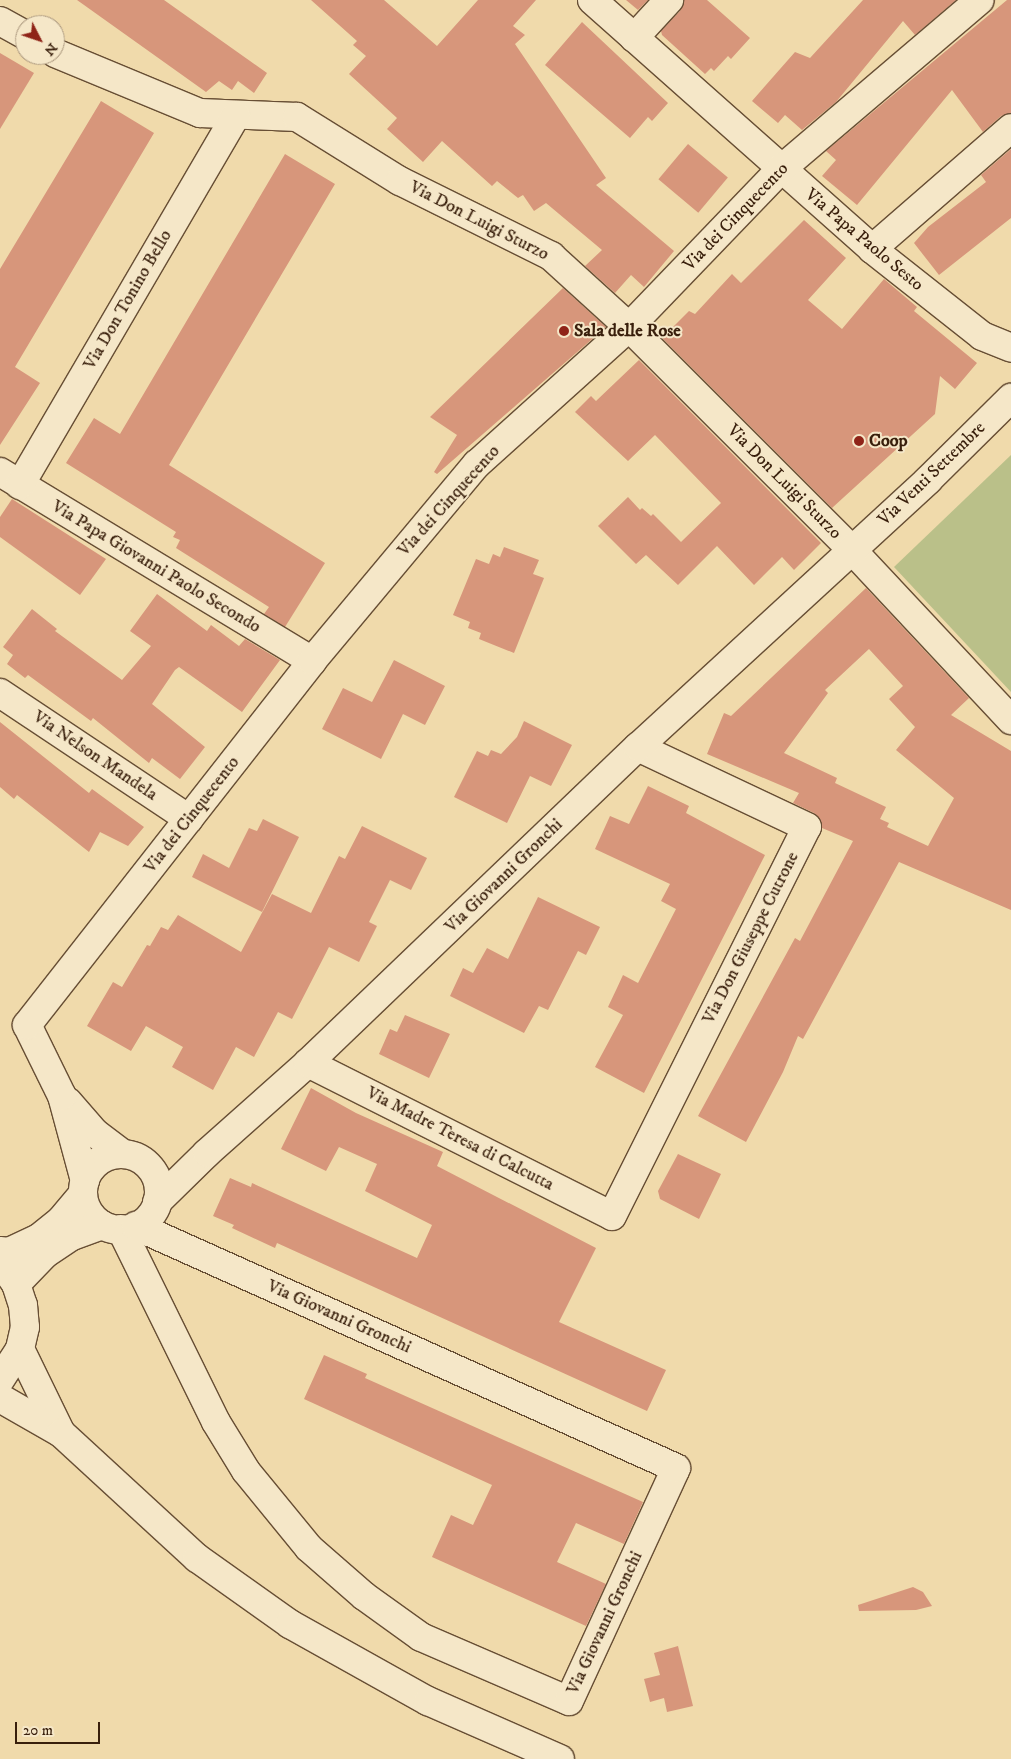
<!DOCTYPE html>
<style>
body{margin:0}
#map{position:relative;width:1011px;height:1759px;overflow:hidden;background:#f0daab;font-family:"IM FELL DW Pica",serif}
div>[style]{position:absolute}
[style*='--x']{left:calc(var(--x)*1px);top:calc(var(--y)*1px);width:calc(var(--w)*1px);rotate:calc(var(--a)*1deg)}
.green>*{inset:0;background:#bac089}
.building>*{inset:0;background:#d7967b;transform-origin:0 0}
.roads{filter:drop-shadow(1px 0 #674e34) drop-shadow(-1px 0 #674e34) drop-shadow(0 1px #674e34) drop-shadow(0 -1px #674e34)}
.minor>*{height:28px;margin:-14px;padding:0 14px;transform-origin:14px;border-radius:14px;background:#f5e7c8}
.minor>.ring{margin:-14px;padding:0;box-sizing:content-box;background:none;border:28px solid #f5e7c8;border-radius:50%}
.secondary>*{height:28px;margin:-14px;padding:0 14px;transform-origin:14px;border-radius:14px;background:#f5e7c8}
.dots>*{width:14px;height:14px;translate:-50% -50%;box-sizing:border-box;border:2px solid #f5e7c8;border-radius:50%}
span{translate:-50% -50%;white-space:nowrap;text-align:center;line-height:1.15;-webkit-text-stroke:4px #f5e7c8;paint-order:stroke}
.street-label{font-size:18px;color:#391f0c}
.poi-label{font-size:18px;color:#391f0c;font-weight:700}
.left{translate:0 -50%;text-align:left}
.north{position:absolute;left:15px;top:15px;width:50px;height:50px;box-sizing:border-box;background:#f5e7c8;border:1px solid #aa977d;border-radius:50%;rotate:131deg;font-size:14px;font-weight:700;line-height:20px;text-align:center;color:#391f0c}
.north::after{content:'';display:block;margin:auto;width:18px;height:22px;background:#8f2418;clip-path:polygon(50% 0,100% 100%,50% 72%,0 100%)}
.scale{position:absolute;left:15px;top:1722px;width:85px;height:22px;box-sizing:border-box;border:2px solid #391f0c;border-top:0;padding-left:6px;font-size:15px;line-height:18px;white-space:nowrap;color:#391f0c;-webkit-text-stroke:4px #f5e7c8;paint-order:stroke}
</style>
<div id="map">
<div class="green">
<div style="clip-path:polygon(1011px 455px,1011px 692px,894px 567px)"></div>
</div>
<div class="building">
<div style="clip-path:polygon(77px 0,164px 0,267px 73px,254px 93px,238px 81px,232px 90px,219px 81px,206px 92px)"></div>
<div style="clip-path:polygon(311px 0,384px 0,437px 46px,478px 0,536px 0,513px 26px,525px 35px,515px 44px,606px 178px,596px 185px,674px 251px,644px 287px,631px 275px,615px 293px,585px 266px,602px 250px,546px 203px,534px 211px,523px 195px,518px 198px,497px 181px,492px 186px,442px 141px,423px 162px,387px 129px,397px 118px,349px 74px,366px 56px,353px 45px,357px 41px)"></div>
<div style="clip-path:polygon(626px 0,648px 0,638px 10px)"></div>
<div style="clip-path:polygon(684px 0,707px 0,750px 38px,731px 59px,728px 56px,714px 71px,711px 68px,705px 74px,662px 35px,661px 31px,680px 11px)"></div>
<div style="clip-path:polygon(863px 0,956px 0,915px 35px,903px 21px,836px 102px,802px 130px,785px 115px,778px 123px,752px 101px,795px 52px,810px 58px)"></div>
<div style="clip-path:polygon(1007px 0,1011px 0,1011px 113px,1001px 116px,983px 132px,952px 90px,857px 205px,822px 176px,836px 160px,826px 151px)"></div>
<div style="clip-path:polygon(582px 22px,668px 103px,652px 121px,648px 117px,630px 138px,545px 65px)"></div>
<div style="clip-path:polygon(0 53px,34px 73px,0 129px)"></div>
<div style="clip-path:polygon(101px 101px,154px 133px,15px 367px,40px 383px,0 445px,0 269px)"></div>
<div style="left:688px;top:144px;width:52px;height:46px;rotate:40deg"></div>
<div style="clip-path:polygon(1011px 149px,1011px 218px,939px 275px,914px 243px,928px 227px,986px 182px,981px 175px)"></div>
<div style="clip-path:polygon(285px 154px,335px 184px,169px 465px,325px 563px,285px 627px,264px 614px,269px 607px,176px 548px,180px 540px,173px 537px,176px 532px,66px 463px,94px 418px,120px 434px)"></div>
<div style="clip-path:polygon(804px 220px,846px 258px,808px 300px,842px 329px,884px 279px,917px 307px,914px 311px,977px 363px,955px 389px,940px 376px,935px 414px,832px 508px,662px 338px,689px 311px,695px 314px,732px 274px,741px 283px)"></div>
<div style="clip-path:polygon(563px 288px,606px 327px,437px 474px,434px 472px,457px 435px,430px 417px)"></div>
<div style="clip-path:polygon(639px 360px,821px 543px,794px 570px,782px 557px,754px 585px,717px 546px,678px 585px,646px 555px,636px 564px,598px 526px,628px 497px,640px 510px,642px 508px,651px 516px,653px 514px,681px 542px,721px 503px,655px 435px,628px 461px,575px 412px,591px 396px,596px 401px)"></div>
<div style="clip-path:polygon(12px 499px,106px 559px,80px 595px,0 537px,0 517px)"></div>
<div style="clip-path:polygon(504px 547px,539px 560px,533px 574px,544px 578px,514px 653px,479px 639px,481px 633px,468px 628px,470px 622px,453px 615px,476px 559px,489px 564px,493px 554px,500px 557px)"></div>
<div style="clip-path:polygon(evenodd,866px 588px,969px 698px,951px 715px,1011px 751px,1011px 910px,899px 862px,803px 1039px,798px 1036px,783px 1072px,746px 1142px,698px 1116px,795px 938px,800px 941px,853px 841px,822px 828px,820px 819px,814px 813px,793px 803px,799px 793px,707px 754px,724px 713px,731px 716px,866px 588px,869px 649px,903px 686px,889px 699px,915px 727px,896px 750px,954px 798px,928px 846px,887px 827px,889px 823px,880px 819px,886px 807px,835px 783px,837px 778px,784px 753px,828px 693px,825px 690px,869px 649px)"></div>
<div style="clip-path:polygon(157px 594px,207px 631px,211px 625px,239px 646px,245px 639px,280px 660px,242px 712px,179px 667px,175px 670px,152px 704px,205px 747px,180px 779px,152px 758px,149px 763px,93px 718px,91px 721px,28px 675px,25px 678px,7px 664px,13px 655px,3px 647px,32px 609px,57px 629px,55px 631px,122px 680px,151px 646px,130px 631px)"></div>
<div style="clip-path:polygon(394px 660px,445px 686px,425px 725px,403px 714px,381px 759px,322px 729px,343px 688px,372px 702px)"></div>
<div style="clip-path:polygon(524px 721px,572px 745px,551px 786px,530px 776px,507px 823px,454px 797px,477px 751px,488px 756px,491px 750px,501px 754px,517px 737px)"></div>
<div style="clip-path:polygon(0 722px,89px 793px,92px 789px,144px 827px,128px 846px,100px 832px,89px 852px,17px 795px,14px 799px,0 787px)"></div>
<div style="clip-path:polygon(648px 786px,689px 806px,686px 813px,765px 855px,644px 1093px,595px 1067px,623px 1015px,608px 1007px,617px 988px,623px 975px,638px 983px,676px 909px,661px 901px,670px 884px,595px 849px,610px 816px,629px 824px)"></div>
<div style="clip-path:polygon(263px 819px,299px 837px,262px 912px,192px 877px,203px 854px,229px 868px,249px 828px,257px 831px)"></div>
<div style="clip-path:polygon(362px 826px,427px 858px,411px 890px,390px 880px,369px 922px,377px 926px,359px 962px,329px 947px,292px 1019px,278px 1012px,254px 1057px,236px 1047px,213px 1090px,172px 1067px,183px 1047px,146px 1026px,131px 1051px,87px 1026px,113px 982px,122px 987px,147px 945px,150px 946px,161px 927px,168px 930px,178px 915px,241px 952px,272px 894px,311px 913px,339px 856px,345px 859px)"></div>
<div style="clip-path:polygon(538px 897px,600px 927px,586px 955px,578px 951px,548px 1010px,539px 1006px,524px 1033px,450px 996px,463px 968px,473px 973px,487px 948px,508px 959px)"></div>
<div style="clip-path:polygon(405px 1015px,450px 1034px,429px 1078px,379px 1054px,390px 1029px,397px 1032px)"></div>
<div style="clip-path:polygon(311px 1088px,356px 1113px,443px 1152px,437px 1166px,596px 1248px,559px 1322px,666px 1370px,647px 1411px,277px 1243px,275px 1248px,232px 1228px,234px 1225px,213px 1216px,230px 1178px,251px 1187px,252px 1183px,417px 1258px,432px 1225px,365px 1191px,377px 1164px,339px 1147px,326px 1171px,281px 1149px)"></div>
<div style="clip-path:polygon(678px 1154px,721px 1174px,699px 1219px,660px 1199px,658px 1191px)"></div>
<div style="clip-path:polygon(324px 1355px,367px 1374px,365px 1378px,643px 1502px,624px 1544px,576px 1523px,557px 1562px,606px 1584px,586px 1626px,432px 1557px,451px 1515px,473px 1525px,492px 1485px,304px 1399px)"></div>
<div style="clip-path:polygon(913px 1587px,923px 1592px,932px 1606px,916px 1610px,859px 1611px,858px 1605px)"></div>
<div style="clip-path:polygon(678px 1646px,693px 1706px,667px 1712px,664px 1698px,650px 1702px,644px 1679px,660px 1675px,654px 1653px)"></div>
</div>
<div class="roads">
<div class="minor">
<div style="--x:592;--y:0;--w:375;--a:41.6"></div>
<div style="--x:872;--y:249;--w:140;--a:38.3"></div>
<div style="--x:982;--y:336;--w:31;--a:22"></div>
<div style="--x:0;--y:21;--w:29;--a:29"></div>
<div style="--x:634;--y:38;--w:52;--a:-47.4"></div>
<div style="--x:55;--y:53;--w:157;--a:22.5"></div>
<div style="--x:200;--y:113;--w:97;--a:2.4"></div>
<div style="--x:297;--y:117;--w:121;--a:31.9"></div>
<div style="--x:400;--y:181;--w:169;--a:26.4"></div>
<div style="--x:551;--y:256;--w:105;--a:42.3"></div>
<div style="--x:629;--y:327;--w:315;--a:45"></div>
<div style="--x:852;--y:550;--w:233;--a:46.9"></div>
<div style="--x:872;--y:249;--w:184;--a:-41"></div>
<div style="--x:0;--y:472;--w:365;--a:31.2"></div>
<div style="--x:20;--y:485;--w:428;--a:-59.7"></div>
<div style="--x:0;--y:693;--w:227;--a:33.7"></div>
<div style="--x:308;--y:1063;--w:340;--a:26.7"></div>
<div style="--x:612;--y:1216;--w:435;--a:-63.4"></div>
<div style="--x:807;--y:827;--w:187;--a:-154.7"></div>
<div style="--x:68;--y:1102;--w:41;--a:48.9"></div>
<div style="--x:95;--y:1133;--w:34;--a:37"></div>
<div class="ring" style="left:83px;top:1154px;width:48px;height:48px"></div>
<div style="--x:85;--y:1181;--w:88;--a:-105.1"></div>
<div style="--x:62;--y:1096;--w:79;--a:-116.2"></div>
<div style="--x:27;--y:1025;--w:462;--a:-51.9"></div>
<div style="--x:312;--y:661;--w:257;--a:-50.1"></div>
<div style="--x:477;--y:464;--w:205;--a:-42"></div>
<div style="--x:629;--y:327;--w:218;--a:-46.1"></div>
<div style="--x:780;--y:170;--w:262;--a:-40.4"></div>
<div style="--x:157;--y:1202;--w:70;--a:-44.4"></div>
<div style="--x:207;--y:1153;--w:135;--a:-41.7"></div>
<div style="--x:308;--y:1063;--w:457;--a:-43.8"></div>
<div style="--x:638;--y:747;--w:394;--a:-42.6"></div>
<div style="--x:928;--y:480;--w:117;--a:-44.7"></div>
<div style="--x:121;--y:1229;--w:215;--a:63.8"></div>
<div style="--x:216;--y:1422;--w:57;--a:58.5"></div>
<div style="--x:246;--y:1471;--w:99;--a:50.7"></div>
<div style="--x:309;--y:1548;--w:73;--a:41.1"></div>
<div style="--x:364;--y:1596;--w:70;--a:35.7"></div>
<div style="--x:421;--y:1637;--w:161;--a:23.4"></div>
<div style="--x:569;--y:1701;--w:256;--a:-65.3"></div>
<div style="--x:676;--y:1468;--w:592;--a:-155.86"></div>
<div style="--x:0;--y:1251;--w:9;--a:6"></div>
<div style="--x:9;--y:1252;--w:33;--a:-25"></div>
<div style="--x:39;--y:1238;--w:28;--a:-39"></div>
<div style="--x:61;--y:1220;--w:34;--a:-50"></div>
<div style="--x:16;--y:1284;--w:42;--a:-46"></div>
<div style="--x:45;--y:1254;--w:32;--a:-34"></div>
<div style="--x:72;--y:1236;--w:32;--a:-20"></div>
</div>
<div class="secondary">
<div style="--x:0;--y:1261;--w:28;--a:55"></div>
<div style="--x:16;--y:1284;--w:22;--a:72"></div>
<div style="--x:23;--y:1305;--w:22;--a:85"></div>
<div style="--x:25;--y:1327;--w:23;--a:103"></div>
<div style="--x:20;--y:1349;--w:37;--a:123"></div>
<div style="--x:20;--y:1349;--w:93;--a:64"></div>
<div style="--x:0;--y:1398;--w:70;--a:29.8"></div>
<div style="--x:61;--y:1433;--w:185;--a:42.6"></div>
<div style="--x:197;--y:1558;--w:114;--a:35.4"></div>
<div style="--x:290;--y:1624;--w:158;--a:29.2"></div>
<div style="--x:428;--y:1701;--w:144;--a:23.7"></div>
</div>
</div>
<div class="dots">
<div style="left:564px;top:331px;background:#8f2418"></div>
<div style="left:859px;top:441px;background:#8f2418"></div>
</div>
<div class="street-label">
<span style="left:736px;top:217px;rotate:-46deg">Via dei Cinquecento</span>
<span style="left:479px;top:221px;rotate:27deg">Via Don Luigi Sturzo</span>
<span style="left:864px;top:240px;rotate:40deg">Via Papa Paolo Sesto</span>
<span style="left:128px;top:300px;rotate:-60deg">Via Don Tonino Bello</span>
<span style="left:932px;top:474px;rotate:-44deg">Via Venti Settembre</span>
<span style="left:784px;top:482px;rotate:45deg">Via Don Luigi Sturzo</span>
<span style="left:449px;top:501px;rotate:-48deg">Via dei Cinquecento</span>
<span style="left:156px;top:567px;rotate:31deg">Via Papa Giovanni Paolo Secondo</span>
<span style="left:95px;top:756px;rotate:34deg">Via Nelson Mandela</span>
<span style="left:192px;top:815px;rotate:-52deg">Via dei Cinquecento</span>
<span style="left:504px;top:876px;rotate:-44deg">Via Giovanni Gronchi</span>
<span style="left:751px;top:938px;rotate:-63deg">Via Don Giuseppe Cutrone</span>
<span style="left:460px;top:1139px;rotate:27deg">Via Madre Teresa di Calcutta</span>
<span style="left:339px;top:1317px;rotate:24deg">Via Giovanni Gronchi</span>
<span style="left:605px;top:1623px;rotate:-65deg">Via Giovanni Gronchi</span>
</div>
<div class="poi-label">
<span class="left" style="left:574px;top:331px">Sala delle Rose</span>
<span class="left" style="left:869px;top:441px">Coop</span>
</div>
<div class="north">N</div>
<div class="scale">20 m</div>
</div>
